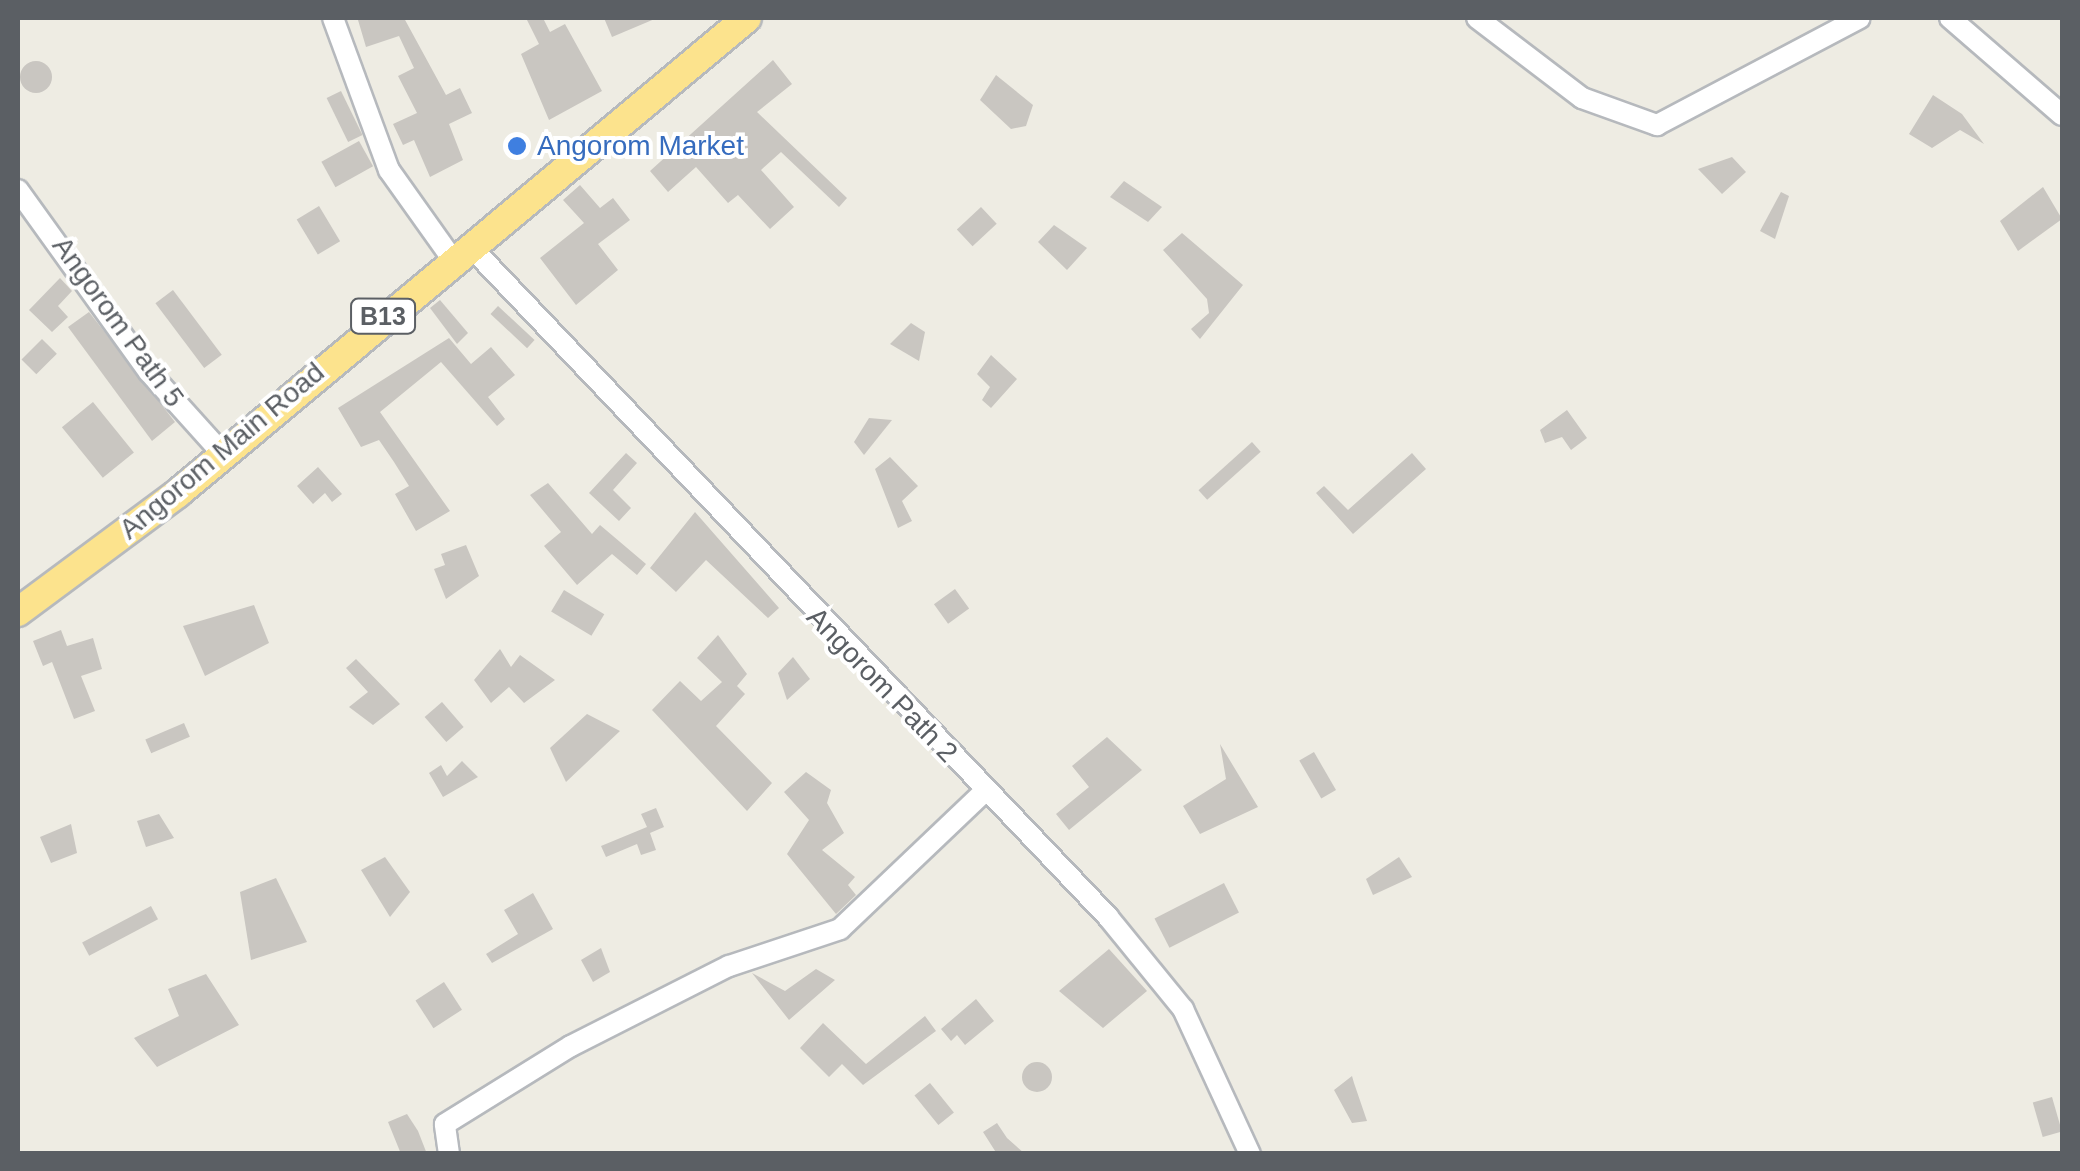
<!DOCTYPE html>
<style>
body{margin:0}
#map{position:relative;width:2080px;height:1171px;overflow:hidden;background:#eeece3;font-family:Helvetica,sans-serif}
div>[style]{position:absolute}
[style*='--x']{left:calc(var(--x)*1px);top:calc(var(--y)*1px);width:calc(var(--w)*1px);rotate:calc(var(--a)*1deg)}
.building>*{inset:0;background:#c9c6c1;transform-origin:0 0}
.round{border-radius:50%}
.roads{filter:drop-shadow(2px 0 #b6b9bd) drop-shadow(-2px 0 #b6b9bd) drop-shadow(0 2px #b6b9bd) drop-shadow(0 -2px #b6b9bd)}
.minor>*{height:20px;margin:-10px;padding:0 10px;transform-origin:10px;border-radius:10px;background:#fff}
.highway>*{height:28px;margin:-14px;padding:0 14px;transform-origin:14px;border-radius:14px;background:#fce38d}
.dots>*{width:28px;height:28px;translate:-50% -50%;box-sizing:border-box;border:5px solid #fff;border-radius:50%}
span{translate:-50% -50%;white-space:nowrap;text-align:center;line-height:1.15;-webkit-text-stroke:8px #fff;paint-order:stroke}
.shield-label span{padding:2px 8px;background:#fff;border:2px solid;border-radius:8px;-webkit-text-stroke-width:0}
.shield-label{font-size:25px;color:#5b5f64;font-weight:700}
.shop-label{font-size:28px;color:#366cbe}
.left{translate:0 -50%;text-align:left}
.street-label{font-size:28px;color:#5b5f64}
.frame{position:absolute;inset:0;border:20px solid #5b5f64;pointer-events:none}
</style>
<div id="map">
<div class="building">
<div style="clip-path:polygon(404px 18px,446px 95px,460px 88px,472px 113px,449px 124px,463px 160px,430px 177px,414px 140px,403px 145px,393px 124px,417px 113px,398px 76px,414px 68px,399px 36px,366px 47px,358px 20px)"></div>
<div style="clip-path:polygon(526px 18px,543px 18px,550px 32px,565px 24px,602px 91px,549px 120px,521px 54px,539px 44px)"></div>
<div style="clip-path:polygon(604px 18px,657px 18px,612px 37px)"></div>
<div style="clip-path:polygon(773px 60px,792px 84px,757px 112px,847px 198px,839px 207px,781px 152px,761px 170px,794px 207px,770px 229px,738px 195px,728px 203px,696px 167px,668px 192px,650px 171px)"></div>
<div class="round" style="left:20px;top:61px;width:32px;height:32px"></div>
<div style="clip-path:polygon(996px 75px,1033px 105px,1026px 126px,1011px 129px,980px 100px)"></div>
<div style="left:341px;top:91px;width:49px;height:16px;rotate:64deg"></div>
<div style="clip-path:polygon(1933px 95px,1962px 114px,1984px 144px,1960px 130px,1932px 148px,1909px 134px)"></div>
<div style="left:359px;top:141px;width:29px;height:43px;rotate:61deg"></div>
<div style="clip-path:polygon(1732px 157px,1746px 172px,1722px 194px,1698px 169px)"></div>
<div style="clip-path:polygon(1124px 181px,1162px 207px,1148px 222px,1110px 197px)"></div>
<div style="clip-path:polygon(580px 185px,600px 208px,613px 198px,630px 220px,598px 244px,618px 270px,576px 305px,540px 258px,584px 223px,563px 200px)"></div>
<div style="clip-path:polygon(2043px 187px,2062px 219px,2018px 251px,2000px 221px)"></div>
<div style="clip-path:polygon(1781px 192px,1789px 196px,1775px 239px,1760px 231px)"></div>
<div style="left:319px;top:206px;width:41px;height:26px;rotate:59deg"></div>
<div style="left:981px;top:207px;width:23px;height:33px;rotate:47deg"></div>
<div style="clip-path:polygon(1054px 225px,1087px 248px,1067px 270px,1038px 242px)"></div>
<div style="clip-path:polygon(1182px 233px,1243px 285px,1200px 339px,1191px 329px,1209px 313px,1207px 299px,1163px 250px)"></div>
<div style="clip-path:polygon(60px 278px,72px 291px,58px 306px,68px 317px,52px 332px,29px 310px)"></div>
<div style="left:173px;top:290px;width:81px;height:22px;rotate:53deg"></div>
<div style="clip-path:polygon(440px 300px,468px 333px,457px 344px,430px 308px)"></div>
<div style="left:498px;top:306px;width:50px;height:11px;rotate:43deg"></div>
<div style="clip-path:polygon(89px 312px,175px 422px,152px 441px,68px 327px)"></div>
<div style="clip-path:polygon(911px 323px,925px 332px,919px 361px,890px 344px)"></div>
<div style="clip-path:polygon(449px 338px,471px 364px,491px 347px,515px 375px,488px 397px,505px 419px,497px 426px,441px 362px,380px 412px,450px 511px,416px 531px,395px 494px,409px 486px,394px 462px,379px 440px,361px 447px,338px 408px)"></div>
<div style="left:42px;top:339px;width:21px;height:29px;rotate:45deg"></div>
<div style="clip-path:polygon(991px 355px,1017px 379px,991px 408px,982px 400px,990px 387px,977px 374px)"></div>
<div style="left:93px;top:402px;width:65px;height:40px;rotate:51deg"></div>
<div style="clip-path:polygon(1567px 410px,1587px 438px,1571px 450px,1562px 437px,1545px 443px,1540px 430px)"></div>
<div style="clip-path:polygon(869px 418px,892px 420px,864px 455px,854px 442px)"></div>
<div style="left:1252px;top:442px;width:13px;height:72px;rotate:48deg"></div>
<div style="clip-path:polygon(626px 453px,637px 463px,613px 490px,631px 508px,619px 521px,589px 493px)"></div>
<div style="clip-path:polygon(1412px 453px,1426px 469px,1353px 534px,1316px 493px,1324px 486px,1348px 510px)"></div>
<div style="clip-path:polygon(890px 457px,918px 486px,902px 501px,912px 521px,898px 528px,875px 469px)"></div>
<div style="clip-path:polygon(318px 467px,342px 494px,332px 502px,325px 493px,313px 504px,297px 486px)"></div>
<div style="clip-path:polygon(548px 483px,592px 534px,600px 525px,646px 564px,637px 575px,612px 554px,577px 585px,544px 546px,561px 532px,530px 495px)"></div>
<div style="clip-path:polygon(695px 512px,779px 608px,768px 618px,706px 560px,676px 592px,650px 568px)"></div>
<div style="clip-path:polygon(466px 545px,479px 576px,446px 599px,434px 569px,445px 565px,441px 554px)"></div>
<div style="left:955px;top:589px;width:24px;height:26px;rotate:54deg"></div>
<div style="left:564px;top:590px;width:47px;height:25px;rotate:31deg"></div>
<div style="clip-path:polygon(254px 605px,269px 643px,205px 676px,183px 626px)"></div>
<div style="clip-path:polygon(61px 630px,67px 646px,93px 638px,102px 669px,81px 676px,95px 711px,74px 719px,52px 662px,43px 666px,33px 641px)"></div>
<div style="clip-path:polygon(718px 635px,747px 674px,737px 686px,745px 694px,716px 726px,772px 783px,747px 811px,652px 710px,680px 681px,701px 701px,722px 682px,697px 658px)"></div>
<div style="clip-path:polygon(500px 649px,511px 667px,520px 655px,555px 680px,524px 703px,509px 687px,491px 703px,474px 680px)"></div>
<div style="clip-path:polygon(793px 657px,810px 679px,787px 700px,778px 673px)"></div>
<div style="clip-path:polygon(356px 659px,400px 704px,373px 725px,349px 707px,368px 692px,346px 668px)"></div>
<div style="left:442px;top:702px;width:33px;height:23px;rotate:49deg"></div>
<div style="clip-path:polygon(587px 714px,620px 731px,566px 782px,550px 748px)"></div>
<div style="left:184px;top:723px;width:15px;height:42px;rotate:67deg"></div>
<div style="clip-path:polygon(1107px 737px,1142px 770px,1069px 830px,1056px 814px,1089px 787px,1072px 766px)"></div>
<div style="clip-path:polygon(1220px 744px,1258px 807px,1200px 834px,1183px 806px,1226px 779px)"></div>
<div style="left:1314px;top:752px;width:44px;height:17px;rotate:60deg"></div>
<div style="clip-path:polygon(462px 761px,478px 777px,443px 797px,429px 773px,441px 765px,447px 776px)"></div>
<div style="clip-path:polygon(806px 772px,831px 790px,827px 803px,844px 833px,822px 850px,855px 877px,848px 885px,856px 895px,836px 914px,787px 854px,809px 820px,784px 792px)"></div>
<div style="clip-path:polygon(656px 808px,664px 827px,650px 833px,656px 850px,641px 855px,637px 844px,606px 857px,601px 846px,647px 827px,641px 814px)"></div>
<div style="clip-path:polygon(159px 814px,174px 838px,146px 847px,137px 821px)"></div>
<div style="clip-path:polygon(71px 824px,77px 853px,51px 863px,40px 837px)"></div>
<div style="clip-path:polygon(385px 857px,410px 892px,390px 917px,361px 870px)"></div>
<div style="clip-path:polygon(1399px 857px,1412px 877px,1373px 895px,1366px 879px)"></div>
<div style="clip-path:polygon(276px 878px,307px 942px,251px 960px,240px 892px)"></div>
<div style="left:1224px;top:883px;width:33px;height:78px;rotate:63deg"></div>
<div style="clip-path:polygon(533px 893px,553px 929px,492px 963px,486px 954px,518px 934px,504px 910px)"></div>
<div style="left:151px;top:906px;width:15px;height:78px;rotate:62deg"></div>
<div style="clip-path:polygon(601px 948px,610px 972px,593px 982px,581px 960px)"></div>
<div style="clip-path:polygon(1109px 949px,1147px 991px,1103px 1028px,1059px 991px)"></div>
<div style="clip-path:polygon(816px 969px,835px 980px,789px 1020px,752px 973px,785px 991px)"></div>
<div style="clip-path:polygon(206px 974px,239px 1025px,157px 1067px,134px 1038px,179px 1016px,168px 989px)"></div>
<div style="left:444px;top:982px;width:33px;height:34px;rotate:57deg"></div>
<div style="clip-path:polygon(976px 999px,994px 1021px,965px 1045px,957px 1035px,951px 1041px,941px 1029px)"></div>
<div style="clip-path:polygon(925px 1016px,936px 1031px,863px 1085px,842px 1064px,829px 1077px,800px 1048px,823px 1023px,866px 1064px)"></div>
<div class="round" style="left:1022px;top:1062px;width:30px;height:30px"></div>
<div style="clip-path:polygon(1352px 1076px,1354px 1083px,1367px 1121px,1352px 1123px,1334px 1090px)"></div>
<div style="left:930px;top:1083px;width:38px;height:20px;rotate:51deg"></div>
<div style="left:2052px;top:1097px;width:36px;height:20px;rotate:74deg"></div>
<div style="clip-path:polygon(407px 1114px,418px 1131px,427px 1154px,401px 1154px,388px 1122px)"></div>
<div style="clip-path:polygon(997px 1123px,1007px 1138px,1025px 1154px,997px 1154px,983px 1132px)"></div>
</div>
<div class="roads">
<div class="minor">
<div style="--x:333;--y:18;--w:162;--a:69.8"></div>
<div style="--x:389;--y:170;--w:110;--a:54.6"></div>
<div style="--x:1477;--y:18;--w:132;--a:37.3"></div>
<div style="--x:1582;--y:98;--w:80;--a:19.8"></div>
<div style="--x:1657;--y:125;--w:229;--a:-27.8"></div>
<div style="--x:1950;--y:18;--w:148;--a:40.9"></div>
<div style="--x:18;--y:190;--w:224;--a:54.3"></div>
<div style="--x:149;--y:372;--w:108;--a:48"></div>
<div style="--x:470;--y:246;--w:926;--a:46.44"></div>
<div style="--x:1108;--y:917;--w:119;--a:50.8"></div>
<div style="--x:1183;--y:1009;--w:160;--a:65.2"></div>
<div style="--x:449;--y:1154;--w:30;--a:-98"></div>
<div style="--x:445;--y:1124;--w:148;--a:-31.8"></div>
<div style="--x:571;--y:1046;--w:177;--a:-26.9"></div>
<div style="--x:729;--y:966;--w:117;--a:-18.4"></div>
<div style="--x:840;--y:929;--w:200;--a:-43.6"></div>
</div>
<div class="highway">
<div style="--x:18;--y:612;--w:199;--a:-36.6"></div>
<div style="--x:178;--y:493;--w:741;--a:-39.86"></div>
</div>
</div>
<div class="dots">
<div style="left:517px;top:146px;background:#3f7fe0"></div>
</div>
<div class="shield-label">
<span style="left:383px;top:316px">B13</span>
</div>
<div class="shop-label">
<span class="left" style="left:537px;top:146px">Angorom Market</span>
</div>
<div class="street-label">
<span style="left:118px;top:322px;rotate:54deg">Angorom Path 5</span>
<span style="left:222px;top:451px;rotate:-40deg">Angorom Main Road</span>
<span style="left:882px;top:685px;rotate:46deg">Angorom Path 2</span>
</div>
<div class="frame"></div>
</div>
